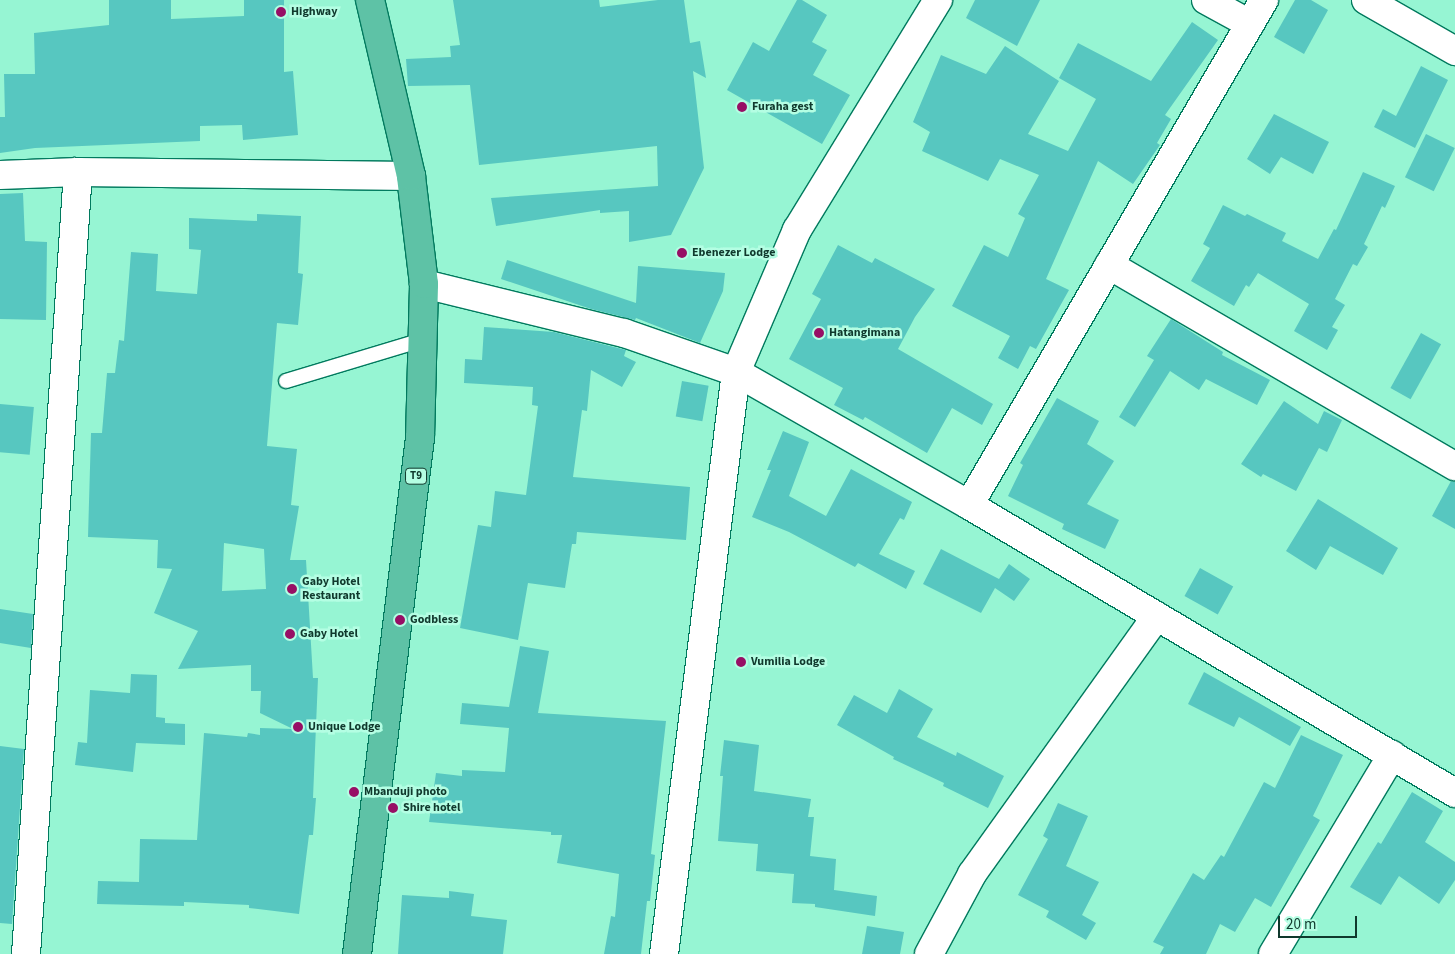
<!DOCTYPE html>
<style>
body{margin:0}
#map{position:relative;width:1455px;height:954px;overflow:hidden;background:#96f5d3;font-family:"Source Sans 3",sans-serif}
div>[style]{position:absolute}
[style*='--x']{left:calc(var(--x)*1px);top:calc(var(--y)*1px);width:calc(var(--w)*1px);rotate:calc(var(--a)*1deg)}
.building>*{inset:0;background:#57c7c0;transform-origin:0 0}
.roads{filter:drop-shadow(1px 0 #017a5e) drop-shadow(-1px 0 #017a5e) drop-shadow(0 1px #017a5e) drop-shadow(0 -1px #017a5e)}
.service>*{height:14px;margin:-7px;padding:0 7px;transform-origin:7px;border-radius:7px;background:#fff}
.minor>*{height:28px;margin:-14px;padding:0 14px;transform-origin:14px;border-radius:14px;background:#fff}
.trunk>*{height:28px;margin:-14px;padding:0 14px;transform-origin:14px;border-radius:14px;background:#5ec2a6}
.dots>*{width:14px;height:14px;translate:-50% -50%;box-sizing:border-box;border:2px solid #b4fee3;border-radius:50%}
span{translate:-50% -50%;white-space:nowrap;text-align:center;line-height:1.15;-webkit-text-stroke:5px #b4fee3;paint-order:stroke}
.shield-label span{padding:1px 4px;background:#b4fee3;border:1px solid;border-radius:4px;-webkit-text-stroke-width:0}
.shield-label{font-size:11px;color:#10392d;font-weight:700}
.poi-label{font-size:12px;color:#10392d;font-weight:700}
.left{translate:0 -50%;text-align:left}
.scale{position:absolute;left:1278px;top:916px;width:79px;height:22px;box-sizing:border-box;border:2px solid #10392d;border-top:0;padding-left:6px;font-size:15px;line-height:18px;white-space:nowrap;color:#10392d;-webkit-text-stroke:4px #b4fee3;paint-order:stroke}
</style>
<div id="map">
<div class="building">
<div style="clip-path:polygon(109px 0,171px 0,171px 19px,244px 16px,244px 0,284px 0,284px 72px,293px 71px,298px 135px,243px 140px,242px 125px,200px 126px,200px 141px,35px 148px,0 153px,0 117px,5px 117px,4px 74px,35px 74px,34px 33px,109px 25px)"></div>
<div style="clip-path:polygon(453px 0,599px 0,600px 7px,658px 0,684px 0,690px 43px,700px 41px,706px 78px,693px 71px,704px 168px,671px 235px,629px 242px,629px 211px,600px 213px,600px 210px,496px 226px,491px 198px,658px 186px,657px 146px,479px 165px,470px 85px,408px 86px,406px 59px,451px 57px,450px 46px,460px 45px)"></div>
<div style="clip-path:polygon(797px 0,802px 0,827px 15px,812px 42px,827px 50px,813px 75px,850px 95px,822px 144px,727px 90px,753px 42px,769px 51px)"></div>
<div style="clip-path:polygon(975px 0,1040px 0,1017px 46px,966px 18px)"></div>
<div style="clip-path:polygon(1295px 0,1311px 0,1328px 10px,1304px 54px,1274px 37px)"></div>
<div style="clip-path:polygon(1192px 22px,1218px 40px,1165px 115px,1171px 119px,1157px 143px,1160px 145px,1133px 184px,1098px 161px,1046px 279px,1069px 290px,1036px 349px,1030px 346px,1018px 369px,998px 358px,1010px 336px,952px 306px,984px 245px,1008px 257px,1025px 218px,1018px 214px,1039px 175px,1000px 159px,988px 181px,922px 151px,930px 132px,913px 122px,941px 55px,986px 74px,1005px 46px,1059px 81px,1028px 134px,1068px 151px,1096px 99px,1059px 78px,1078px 43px,1151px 81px)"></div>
<div style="clip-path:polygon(1421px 66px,1448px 80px,1415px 148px,1374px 127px,1383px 109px,1396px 116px)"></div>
<div style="clip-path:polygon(1274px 114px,1329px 142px,1313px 174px,1281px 157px,1270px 174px,1247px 159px)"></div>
<div style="left:1426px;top:134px;width:32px;height:48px;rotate:26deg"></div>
<div style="clip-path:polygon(1363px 172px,1395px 186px,1385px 208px,1382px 206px,1364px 244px,1368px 247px,1357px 266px,1353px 264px,1335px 299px,1345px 305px,1332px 327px,1338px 330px,1327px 350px,1294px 331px,1309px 304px,1258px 273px,1249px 287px,1246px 285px,1234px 306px,1191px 281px,1210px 248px,1203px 244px,1223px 205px,1245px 216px,1247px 214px,1286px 233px,1282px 241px,1318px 259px,1334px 229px,1336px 230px)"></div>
<div style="clip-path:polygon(23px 193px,25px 241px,47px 242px,46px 320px,0 319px,0 194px)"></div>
<div style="clip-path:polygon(evenodd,257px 214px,301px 216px,298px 273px,303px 274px,298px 325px,277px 323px,267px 446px,297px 449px,291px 505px,299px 506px,290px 560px,306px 560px,313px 678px,318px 678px,313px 798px,316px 798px,313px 835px,309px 835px,299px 914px,249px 908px,249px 905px,184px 902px,184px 906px,97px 904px,98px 881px,139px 882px,140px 839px,197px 840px,204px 733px,247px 737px,248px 733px,260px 735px,260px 728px,293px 729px,260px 713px,261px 691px,251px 691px,251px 665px,178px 669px,198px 631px,154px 613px,172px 569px,157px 568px,158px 540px,88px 537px,91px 433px,102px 433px,107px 373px,115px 373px,119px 340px,124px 341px,131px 252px,158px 254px,156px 291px,197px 294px,201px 250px,189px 249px,189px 218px,257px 221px,257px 214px,224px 543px,264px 549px,266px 589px,222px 591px,224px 543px)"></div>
<div style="clip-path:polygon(838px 245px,872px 263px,875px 258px,935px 289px,915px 317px,898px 349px,993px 404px,982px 425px,952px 408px,927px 453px,865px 417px,863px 420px,834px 405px,843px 388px,789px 359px,821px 299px,812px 294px)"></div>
<div style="clip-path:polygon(507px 260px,636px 303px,638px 266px,725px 273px,723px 291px,700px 343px,636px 318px,635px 320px,591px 309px,501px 279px)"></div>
<div style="clip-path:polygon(1171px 319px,1223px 352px,1222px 355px,1270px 380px,1257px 405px,1206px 379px,1199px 390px,1170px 371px,1135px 427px,1119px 417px,1154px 360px,1147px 356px)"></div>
<div style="clip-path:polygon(484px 327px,554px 332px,626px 350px,624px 356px,636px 362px,622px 387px,591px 370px,587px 411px,582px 410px,573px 477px,690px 487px,686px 540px,577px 532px,576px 544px,572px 544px,565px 588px,528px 583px,518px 640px,460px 628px,478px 525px,491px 527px,495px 491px,526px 495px,538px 406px,532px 405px,533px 387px,464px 383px,465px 359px,482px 360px)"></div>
<div style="left:1421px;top:333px;width:23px;height:63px;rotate:29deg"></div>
<div style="left:682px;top:381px;width:27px;height:36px;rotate:10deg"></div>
<div style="clip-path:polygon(1057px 398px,1099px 421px,1087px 444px,1114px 461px,1087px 504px,1119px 520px,1105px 549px,1062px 529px,1064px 524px,1008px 496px,1023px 465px,1020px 463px)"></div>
<div style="clip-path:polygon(1284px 401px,1318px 424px,1324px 411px,1342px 420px,1327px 452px,1319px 448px,1296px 491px,1263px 474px,1261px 477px,1241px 464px)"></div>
<div style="left:0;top:404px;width:34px;height:48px;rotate:5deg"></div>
<div style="clip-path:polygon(783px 431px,809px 442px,789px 496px,826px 516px,851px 469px,912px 502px,904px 520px,900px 518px,879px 554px,915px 571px,906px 589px,858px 563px,855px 567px,789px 532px,752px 517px,771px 470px,767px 470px)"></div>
<div style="clip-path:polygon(1451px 481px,1455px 482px,1455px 529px,1432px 516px)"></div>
<div style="clip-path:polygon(1318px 499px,1398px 548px,1383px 575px,1330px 546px,1316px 570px,1286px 551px)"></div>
<div style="clip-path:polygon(941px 549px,999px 579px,1009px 564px,1030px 579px,1014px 601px,995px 588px,981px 613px,923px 584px)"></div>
<div style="left:1200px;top:568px;width:38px;height:32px;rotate:29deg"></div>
<div style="clip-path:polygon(0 609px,33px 614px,31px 648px,0 643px)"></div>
<div style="clip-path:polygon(520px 646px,549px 651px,538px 713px,666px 721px,651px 854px,655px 855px,650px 901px,647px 901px,641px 954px,604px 954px,611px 916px,615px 917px,619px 874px,557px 863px,562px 835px,551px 835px,551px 832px,429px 822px,436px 773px,462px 776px,462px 770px,505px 772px,509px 728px,460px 724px,462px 703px,509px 707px)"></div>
<div style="clip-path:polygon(1204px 672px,1301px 727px,1290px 746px,1239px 717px,1234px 727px,1188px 704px)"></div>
<div style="clip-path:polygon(131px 674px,157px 675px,156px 717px,165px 718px,165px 723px,185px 724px,185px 745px,136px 743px,133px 772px,75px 765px,78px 742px,87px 743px,90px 690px,130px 693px)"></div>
<div style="clip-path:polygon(899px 689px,933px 709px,917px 737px,956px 756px,957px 752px,1004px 776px,988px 808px,943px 786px,944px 783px,893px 759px,894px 757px,837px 725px,854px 695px,887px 713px)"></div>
<div style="clip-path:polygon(1301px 735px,1343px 755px,1313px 816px,1320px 820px,1271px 907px,1255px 898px,1235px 932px,1220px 924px,1206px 954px,1160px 954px,1164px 947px,1153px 942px,1193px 873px,1204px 880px,1221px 855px,1224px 857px,1264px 782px,1275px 788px)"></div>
<div style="clip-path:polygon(724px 740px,759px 745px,754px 791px,811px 799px,808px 817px,814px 817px,810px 856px,836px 859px,834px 890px,877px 896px,875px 916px,815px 907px,815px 904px,792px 903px,794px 874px,756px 871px,758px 844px,718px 841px,723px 776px,720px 776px)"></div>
<div style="clip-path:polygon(0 746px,24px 749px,12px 924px,0 923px)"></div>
<div style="clip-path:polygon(1412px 792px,1443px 811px,1425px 842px,1455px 862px,1455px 880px,1439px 904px,1399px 876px,1381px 905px,1350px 887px,1378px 842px,1381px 844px)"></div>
<div style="clip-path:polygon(1058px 803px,1088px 816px,1066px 866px,1099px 882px,1082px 915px,1096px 923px,1086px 940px,1046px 917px,1049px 911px,1018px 895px,1048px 839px,1043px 836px)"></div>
<div style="clip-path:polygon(449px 891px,474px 894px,471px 916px,507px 920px,503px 954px,398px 954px,402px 895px,449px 898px)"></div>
<div style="clip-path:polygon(867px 926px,904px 932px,900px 954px,862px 954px)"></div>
</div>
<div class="roads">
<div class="service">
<div style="--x:286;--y:381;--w:142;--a:-16.8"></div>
</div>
<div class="minor">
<div style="--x:1206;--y:0;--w:50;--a:28.6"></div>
<div style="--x:1366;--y:0;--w:103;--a:29.8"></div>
<div style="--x:0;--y:175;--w:78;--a:-2.2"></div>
<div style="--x:78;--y:172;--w:333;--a:0.7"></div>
<div style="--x:1109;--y:265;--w:400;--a:30.2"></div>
<div style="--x:424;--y:284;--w:206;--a:13.8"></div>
<div style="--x:624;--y:333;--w:119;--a:19.2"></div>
<div style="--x:736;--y:372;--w:268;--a:29.7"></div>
<div style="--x:969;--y:505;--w:565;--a:30.65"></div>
<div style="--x:969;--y:505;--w:585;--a:-59.71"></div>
<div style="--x:26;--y:954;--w:784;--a:-86.2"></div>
<div style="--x:664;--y:954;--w:586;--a:-82.95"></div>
<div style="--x:736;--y:372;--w:155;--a:-66.8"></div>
<div style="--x:797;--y:230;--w:270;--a:-58.5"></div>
<div style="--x:929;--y:954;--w:91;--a:-61.7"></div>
<div style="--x:972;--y:874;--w:317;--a:-54.4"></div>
<div style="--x:1273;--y:954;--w:232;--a:-59.1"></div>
</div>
<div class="trunk">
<div style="--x:357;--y:954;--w:520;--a:-83.04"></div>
<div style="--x:420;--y:438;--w:154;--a:-88.5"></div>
<div style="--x:424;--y:284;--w:109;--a:-96.9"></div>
<div style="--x:411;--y:176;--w:181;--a:-103.1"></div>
</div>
</div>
<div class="dots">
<div style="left:281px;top:12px;background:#970f65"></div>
<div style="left:742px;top:107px;background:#970f65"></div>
<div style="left:682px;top:253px;background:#970f65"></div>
<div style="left:819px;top:333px;background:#970f65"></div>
<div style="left:292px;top:589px;background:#970f65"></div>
<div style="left:400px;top:620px;background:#970f65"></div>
<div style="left:290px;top:634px;background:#970f65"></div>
<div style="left:741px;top:662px;background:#970f65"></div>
<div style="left:298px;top:727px;background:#970f65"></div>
<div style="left:354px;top:792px;background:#970f65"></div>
<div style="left:393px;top:808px;background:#970f65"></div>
</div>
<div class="shield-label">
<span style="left:416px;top:476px">T9</span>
</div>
<div class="poi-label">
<span class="left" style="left:291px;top:12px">Highway</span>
<span class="left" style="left:752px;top:107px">Furaha gest</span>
<span class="left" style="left:692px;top:253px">Ebenezer Lodge</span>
<span class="left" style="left:829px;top:333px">Hatangimana</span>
<span class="left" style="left:302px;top:589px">Gaby Hotel<br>Restaurant</span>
<span class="left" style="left:410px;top:620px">Godbless</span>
<span class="left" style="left:300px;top:634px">Gaby Hotel</span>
<span class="left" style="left:751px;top:662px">Vumilia Lodge</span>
<span class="left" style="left:308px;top:727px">Unique Lodge</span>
<span class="left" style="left:364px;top:792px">Mbanduji photo</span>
<span class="left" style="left:403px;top:808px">Shire hotel</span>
</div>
<div class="scale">20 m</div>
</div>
